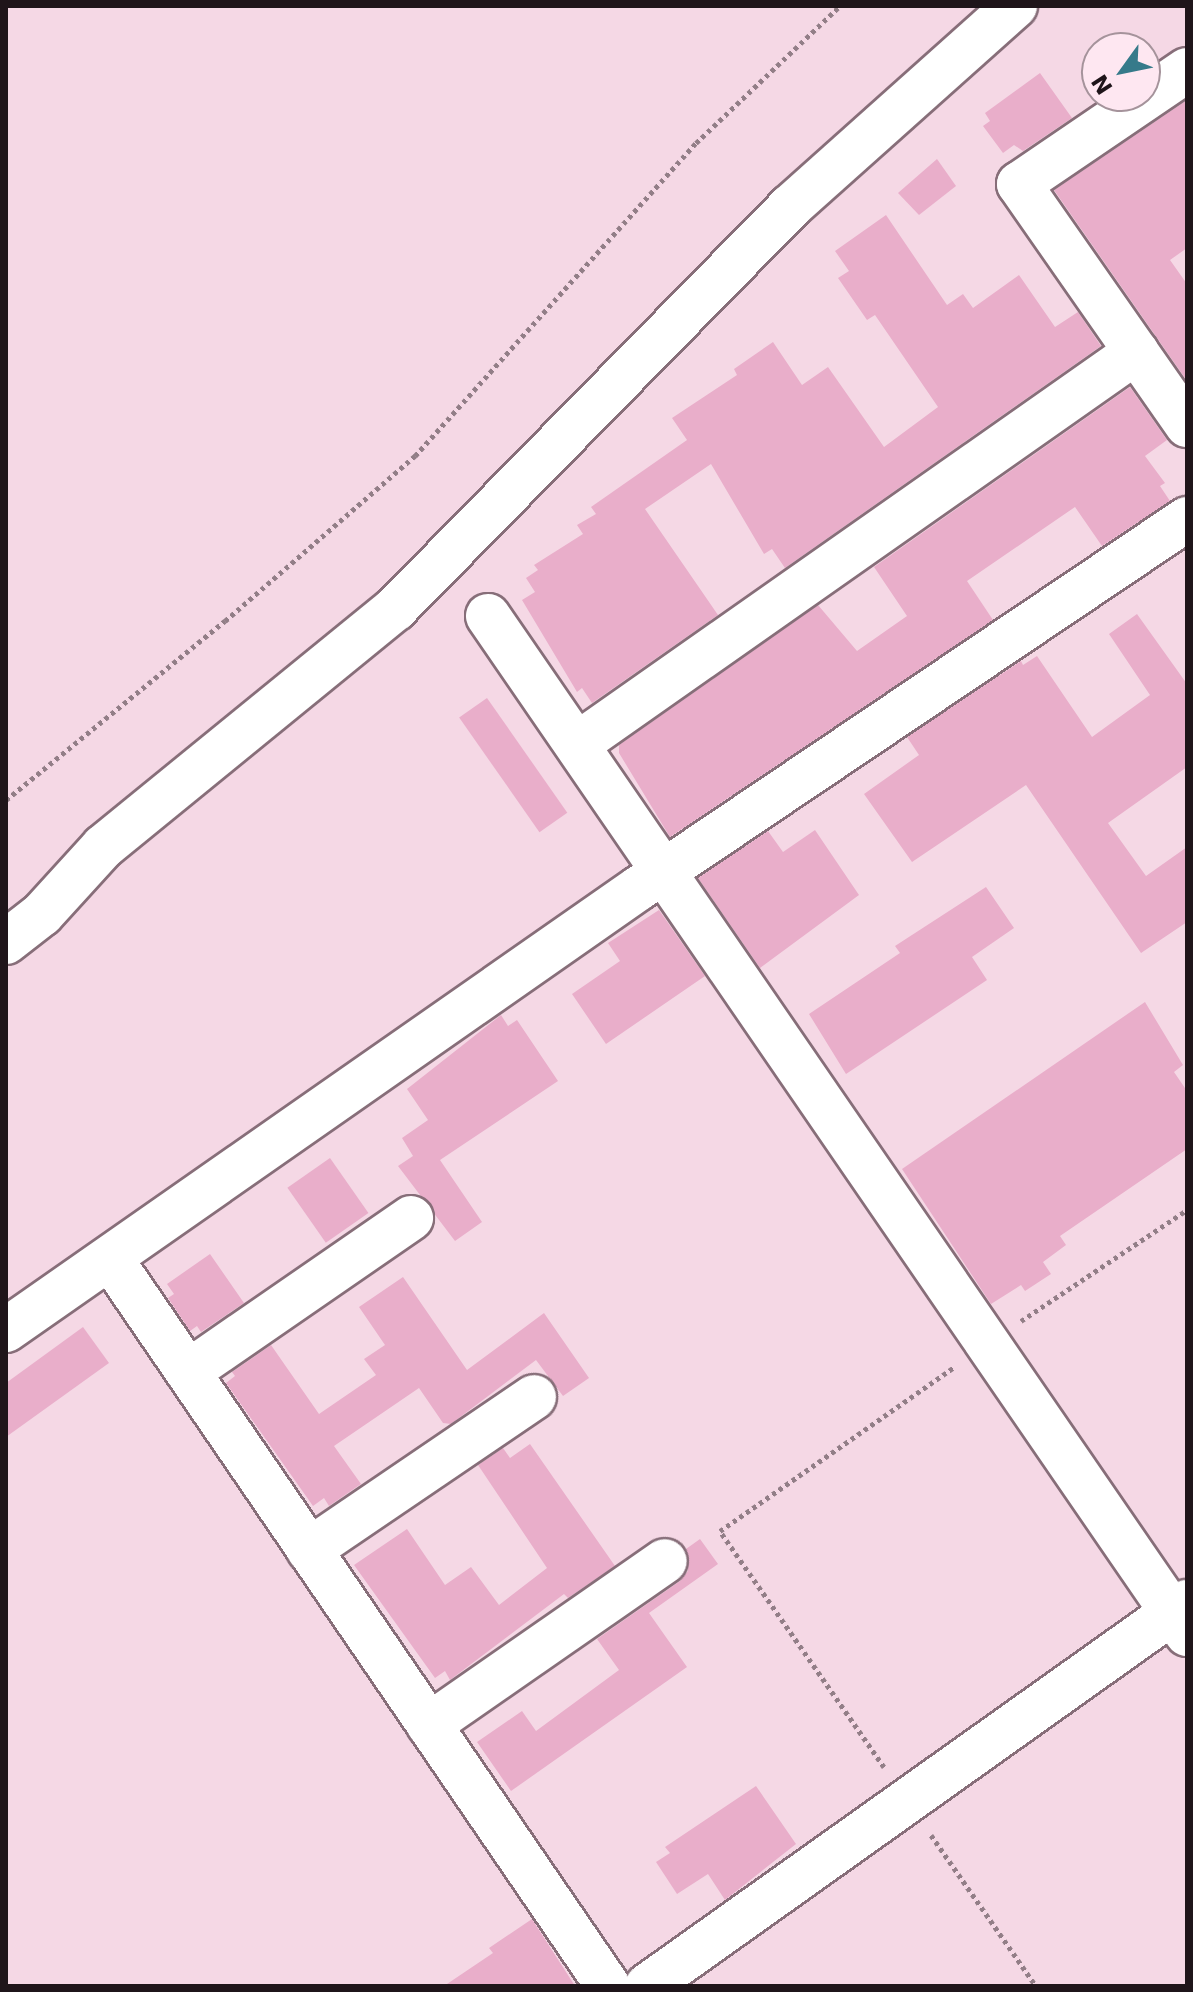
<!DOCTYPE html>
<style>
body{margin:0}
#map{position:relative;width:1193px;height:1992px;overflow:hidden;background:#f5d8e5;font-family:"DejaVu Sans",sans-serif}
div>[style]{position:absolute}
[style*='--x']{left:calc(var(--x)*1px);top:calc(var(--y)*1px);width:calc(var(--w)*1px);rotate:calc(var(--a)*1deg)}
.building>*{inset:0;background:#e9aeca;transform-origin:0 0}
.path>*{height:5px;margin-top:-2.5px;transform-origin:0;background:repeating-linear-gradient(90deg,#927e87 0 4px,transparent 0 8px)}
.roads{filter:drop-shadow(2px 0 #876e79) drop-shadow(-2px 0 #876e79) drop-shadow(0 2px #876e79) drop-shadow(0 -2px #876e79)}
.minor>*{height:44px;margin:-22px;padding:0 22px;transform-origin:22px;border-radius:22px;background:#fff}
span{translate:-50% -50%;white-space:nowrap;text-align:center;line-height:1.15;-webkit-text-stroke:6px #fee7f1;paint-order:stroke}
.frame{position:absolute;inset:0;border:8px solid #1f151a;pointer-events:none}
.north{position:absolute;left:1081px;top:32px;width:80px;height:80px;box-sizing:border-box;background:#fee7f1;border:2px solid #a5939b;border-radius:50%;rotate:237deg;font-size:22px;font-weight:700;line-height:32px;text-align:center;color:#1f151a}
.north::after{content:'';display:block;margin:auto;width:28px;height:36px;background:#367a8a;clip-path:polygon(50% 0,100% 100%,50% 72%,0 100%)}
</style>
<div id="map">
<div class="building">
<div style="clip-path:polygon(1040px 73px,1072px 118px,1023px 151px,1014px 145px,1003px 153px,983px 126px,990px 121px,985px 113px)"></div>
<div style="clip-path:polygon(1187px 100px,1187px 248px,1170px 260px,1187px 284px,1187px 381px,1054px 190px)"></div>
<div style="clip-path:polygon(937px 159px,956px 186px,919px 215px,898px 193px)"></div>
<div style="clip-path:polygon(886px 215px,947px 305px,963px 294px,973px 308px,1019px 275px,1055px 327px,1078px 312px,1101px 346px,785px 568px,772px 549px,764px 554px,711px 464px,645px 509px,718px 615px,592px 703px,582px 688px,577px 692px,522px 600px,535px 592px,526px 578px,538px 570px,534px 565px,583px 534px,577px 525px,596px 514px,591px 507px,687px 440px,672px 418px,737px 375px,734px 369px,773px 342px,802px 385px,828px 367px,884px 447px,938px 407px,875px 315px,867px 320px,838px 278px,849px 271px,835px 251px)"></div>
<div style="clip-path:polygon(1130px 387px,1167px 440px,1145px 456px,1165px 483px,1160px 486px,1170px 501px,1102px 546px,1075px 507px,967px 581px,993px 620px,670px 837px,619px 753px,619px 745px,818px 605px,857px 651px,907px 616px,874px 567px)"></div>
<div style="clip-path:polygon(1137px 614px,1187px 684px,1187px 767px,1108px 823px,1146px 876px,1187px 847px,1187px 922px,1141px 953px,1026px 785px,912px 862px,864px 794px,919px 755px,907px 737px,1021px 661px,1023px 665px,1037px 656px,1092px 737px,1150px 695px,1109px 634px)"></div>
<div style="left:487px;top:698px;width:140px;height:34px;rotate:55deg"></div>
<div style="clip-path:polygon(815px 830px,859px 895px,760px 968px,698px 878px,768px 831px,783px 852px)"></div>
<div style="clip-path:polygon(986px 887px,1014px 928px,972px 957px,987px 980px,846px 1074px,809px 1014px,900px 953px,895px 946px)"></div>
<div style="clip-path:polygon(659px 910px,705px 976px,606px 1044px,572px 994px,620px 961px,608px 943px)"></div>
<div style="clip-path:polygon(1145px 1002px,1183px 1065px,1174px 1072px,1187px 1091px,1187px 1149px,1060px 1236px,1066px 1245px,1043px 1262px,1051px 1274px,1025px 1291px,1021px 1285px,991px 1304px,902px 1169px)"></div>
<div style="clip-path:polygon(501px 1015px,508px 1026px,517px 1020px,558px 1081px,440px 1160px,482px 1222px,455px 1241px,398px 1166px,413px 1156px,402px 1138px,428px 1120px,407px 1089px)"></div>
<div style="left:330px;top:1158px;width:67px;height:52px;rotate:55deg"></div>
<div style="clip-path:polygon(210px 1254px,244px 1303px,201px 1332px,197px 1326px,190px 1331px,168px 1298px,174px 1294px,167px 1284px)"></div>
<div style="clip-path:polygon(403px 1277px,467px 1370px,544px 1313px,589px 1378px,563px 1396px,536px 1360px,451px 1424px,443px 1423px,419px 1388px,334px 1446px,361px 1484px,329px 1506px,324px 1498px,313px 1506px,226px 1383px,235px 1376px,232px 1372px,271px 1345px,319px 1414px,376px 1375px,364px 1359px,385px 1345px,359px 1307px)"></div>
<div style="clip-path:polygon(83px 1327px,109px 1363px,6px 1437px,6px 1383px)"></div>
<div style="clip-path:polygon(530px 1444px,615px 1566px,568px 1598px,564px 1594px,450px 1680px,445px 1671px,435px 1678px,354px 1565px,407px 1529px,445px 1585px,471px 1567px,499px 1605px,547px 1568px,478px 1465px,503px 1448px,510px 1458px)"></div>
<div style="clip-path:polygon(700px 1539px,718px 1564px,649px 1613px,687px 1667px,511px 1791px,477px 1742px,522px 1711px,536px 1731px,619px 1670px,597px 1639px,680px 1581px,688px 1571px,686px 1549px)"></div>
<div style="clip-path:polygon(756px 1786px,796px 1844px,725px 1900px,708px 1874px,677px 1894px,656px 1862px,670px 1853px,665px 1847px)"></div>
<div style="clip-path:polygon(532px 1919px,575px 1986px,444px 1986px,493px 1953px,489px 1948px)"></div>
</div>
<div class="path">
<div style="--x:6;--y:800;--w:283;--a:-39.3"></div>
<div style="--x:225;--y:621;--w:252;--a:-41"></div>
<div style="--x:415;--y:456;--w:421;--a:-48.1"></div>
<div style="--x:696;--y:143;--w:199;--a:-43.6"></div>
<div style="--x:1021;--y:1321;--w:200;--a:-33.8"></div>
<div style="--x:884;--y:1767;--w:287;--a:-124.8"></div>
<div style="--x:720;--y:1531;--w:286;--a:-35"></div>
<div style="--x:931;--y:1835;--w:184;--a:55.2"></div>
</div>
<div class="roads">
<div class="minor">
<div style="--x:1187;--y:70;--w:203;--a:145.8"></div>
<div style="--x:1019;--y:184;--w:294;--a:55.1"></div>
<div style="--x:488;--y:616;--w:1235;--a:55.52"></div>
<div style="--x:579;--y:743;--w:681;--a:-35.07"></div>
<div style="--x:6;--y:942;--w:46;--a:-37.9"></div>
<div style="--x:42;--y:914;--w:91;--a:-47.7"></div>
<div style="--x:103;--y:847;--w:377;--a:-39.2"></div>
<div style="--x:395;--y:609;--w:564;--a:-45.5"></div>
<div style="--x:790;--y:207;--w:302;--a:-41.8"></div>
<div style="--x:110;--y:1258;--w:882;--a:55.63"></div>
<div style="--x:6;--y:1330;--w:772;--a:-34.93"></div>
<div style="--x:639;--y:888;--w:661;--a:-33.95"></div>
<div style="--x:188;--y:1372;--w:271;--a:-34.6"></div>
<div style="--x:309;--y:1550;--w:272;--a:-34.2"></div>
<div style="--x:429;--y:1725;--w:287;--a:-34.8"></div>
<div style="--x:647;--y:1986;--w:663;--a:-35.42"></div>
</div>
</div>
<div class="frame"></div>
<div class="north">N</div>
</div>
